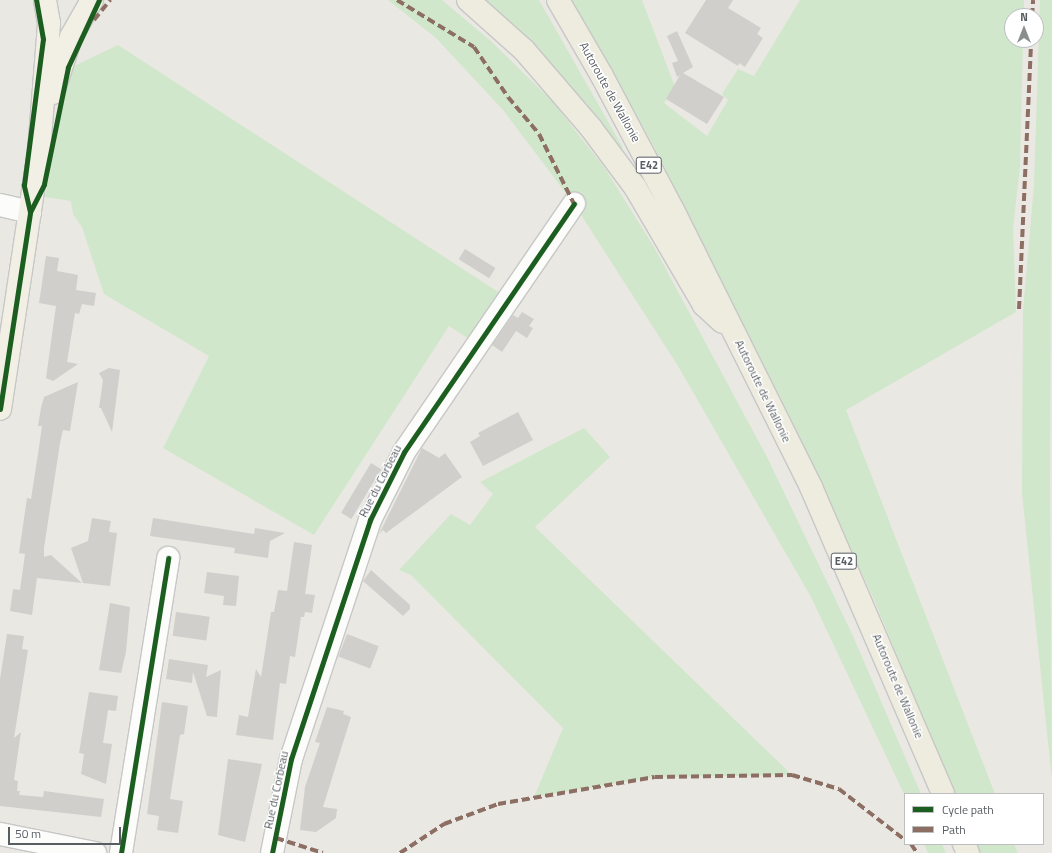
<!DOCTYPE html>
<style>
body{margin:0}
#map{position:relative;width:1052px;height:853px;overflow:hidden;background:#eae8e2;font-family:"Titillium Web",sans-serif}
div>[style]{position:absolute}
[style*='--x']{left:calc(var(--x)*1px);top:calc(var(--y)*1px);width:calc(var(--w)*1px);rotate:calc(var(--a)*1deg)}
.green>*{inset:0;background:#d0e7cb}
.building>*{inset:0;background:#d0cfcc;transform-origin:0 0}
.roads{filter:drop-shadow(1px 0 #c7c7c7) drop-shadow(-1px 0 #c7c7c7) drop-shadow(0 1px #c7c7c7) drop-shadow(0 -1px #c7c7c7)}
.minor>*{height:22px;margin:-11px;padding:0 11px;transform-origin:11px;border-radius:11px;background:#fcfcfb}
.major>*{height:22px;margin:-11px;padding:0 11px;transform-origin:11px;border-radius:11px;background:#f2f0e5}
.highway>*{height:22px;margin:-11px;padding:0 11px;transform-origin:11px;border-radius:11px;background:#eeebdf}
.quiet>*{height:4px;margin-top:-2px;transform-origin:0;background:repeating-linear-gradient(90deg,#8d6e63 0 8px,transparent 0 12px)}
.cycleway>*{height:5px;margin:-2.5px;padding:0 2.5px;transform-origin:2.5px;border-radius:2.5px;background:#1b5e20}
span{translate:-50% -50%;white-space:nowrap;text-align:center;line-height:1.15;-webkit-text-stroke:3px #fff;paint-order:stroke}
.shield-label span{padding:1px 3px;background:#fff;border:1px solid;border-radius:3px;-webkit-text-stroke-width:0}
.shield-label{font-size:11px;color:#585d62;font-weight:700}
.street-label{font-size:12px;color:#585d62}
.legend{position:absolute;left:904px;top:793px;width:140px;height:52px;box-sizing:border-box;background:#fff;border:1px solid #bcbec0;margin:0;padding:5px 7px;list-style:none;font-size:12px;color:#585d62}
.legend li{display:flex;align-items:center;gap:8px;height:20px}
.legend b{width:20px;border:1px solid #bcbec0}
.north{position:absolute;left:1004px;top:8px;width:40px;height:40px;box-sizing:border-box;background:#fff;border:1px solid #bcbec0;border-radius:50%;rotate:0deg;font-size:11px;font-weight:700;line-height:16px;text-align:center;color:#585d62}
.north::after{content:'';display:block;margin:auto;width:14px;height:18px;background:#8b8e8f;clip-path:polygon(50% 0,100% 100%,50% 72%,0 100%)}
.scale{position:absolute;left:8px;top:827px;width:113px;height:18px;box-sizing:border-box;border:2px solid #585d62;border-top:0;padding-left:5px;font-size:12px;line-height:14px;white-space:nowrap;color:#585d62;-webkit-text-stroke:3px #fff;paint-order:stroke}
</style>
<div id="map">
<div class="green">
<div style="clip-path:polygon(388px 0,442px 0,492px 42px,552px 101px,604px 167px,654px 247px,767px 457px,853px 636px,921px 794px,905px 796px,811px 597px,678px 366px,574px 204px,503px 110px,436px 38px)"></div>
<div style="clip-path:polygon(481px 0,539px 0,623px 148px,621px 149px,558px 73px)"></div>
<div style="clip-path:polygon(572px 0,642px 0,675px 87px,664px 103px,707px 136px,728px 100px,722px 94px,738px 69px,754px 76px,800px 0,1024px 0,1024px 16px,1012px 16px,1012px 40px,1023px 40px,1020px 166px,1013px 229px,1016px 312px,846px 410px,995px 794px,954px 794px,875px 602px,804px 446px,652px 143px)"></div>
<div style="clip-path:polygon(1040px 0,1052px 0,1050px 481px,1052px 780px,1022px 493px,1023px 311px,1034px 185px)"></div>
<div style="clip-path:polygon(118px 45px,509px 299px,478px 345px,449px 326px,314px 535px,163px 448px,209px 356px,104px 294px,82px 227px,73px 214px,71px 201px,45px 197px,70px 68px)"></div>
<div style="clip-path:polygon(584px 428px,610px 457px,535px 527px,792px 775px,655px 777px,534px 797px,563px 728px,411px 575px,399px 570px,451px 514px,470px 525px,493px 494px,480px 482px)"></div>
<div style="clip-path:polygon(924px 844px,942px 844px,946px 853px,928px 853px)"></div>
<div style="clip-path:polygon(975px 844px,1014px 844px,1018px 853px,978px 853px)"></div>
</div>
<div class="building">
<div style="clip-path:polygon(706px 0,733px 0,728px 8px,761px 28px,757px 34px,763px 38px,745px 67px,739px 63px,738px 66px,685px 33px)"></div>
<div style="clip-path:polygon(677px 31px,693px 67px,683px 73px,724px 97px,707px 124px,666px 99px,680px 75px,677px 77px,672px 63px,678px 61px,667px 36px)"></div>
<div style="left:465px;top:249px;width:36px;height:12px;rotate:32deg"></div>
<div style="clip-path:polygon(46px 256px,59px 258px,57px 271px,78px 275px,76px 290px,96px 293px,94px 306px,82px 304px,79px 314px,75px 313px,67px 362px,78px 364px,53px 381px,46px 378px,56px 306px,39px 303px)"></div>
<div style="clip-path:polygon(522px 312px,534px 319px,529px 326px,533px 328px,527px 338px,516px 331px,502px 352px,492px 345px,513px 315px,518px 318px)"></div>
<div style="clip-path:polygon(109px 368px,120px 370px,112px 432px,101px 408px,99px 408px,103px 380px,99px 373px)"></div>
<div style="clip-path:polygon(78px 382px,70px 431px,63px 430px,60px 443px,44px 548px,44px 557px,51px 555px,82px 583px,37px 578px,32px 615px,10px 611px,13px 589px,20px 590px,25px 554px,19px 553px,27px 498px,31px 499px,38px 454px,42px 426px,38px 426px,41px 408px,44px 397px)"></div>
<div style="clip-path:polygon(518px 412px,533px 440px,483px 466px,470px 442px,480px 436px,478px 433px)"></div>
<div style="clip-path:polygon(422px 448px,439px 458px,445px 453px,462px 477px,386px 533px,383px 530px,379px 534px)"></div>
<div style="left:371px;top:463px;width:12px;height:58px;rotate:31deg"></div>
<div style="clip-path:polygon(92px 518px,111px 521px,109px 532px,117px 533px,110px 586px,83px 583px,71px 548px,88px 541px)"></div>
<div style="clip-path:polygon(153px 518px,254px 534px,255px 528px,285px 533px,270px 541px,268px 558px,234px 553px,235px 548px,150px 536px)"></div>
<div style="clip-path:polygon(294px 542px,312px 545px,305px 594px,315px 595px,312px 613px,305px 612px,304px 617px,301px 617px,295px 657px,290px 656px,286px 684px,280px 683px,273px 740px,236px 735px,239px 715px,248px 717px,256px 669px,261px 677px,271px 612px,274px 612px,278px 590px,287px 591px)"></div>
<div style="clip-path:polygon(371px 570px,410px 605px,410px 609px,403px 616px,363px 581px)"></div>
<div style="clip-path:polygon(207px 572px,239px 576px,236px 606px,223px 605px,224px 596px,204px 593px)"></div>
<div style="clip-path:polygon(110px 603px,130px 607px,126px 652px,121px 673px,99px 670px)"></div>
<div style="left:176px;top:612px;width:34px;height:24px;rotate:8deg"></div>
<div style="clip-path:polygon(7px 634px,24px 636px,22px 649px,28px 650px,14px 738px,21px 732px,14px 780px,18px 781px,17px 791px,20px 791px,19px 795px,43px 797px,44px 791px,104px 799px,101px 817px,0 806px,0 679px)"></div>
<div style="left:347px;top:634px;width:34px;height:24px;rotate:21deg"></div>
<div style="clip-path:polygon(169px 659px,208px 665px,206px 677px,221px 670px,217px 717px,207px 716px,193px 672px,192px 683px,166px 679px)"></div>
<div style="clip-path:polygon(89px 692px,118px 696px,116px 711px,108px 710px,103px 743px,112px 744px,106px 784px,81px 774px,84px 754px,79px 753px)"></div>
<div style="clip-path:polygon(162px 702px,188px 706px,184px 734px,180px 735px,170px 799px,183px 801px,178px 833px,157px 830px,159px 816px,147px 814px)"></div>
<div style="clip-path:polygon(327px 707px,344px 711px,343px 714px,351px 717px,323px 807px,337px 809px,336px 818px,316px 832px,300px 830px,305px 787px,320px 743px,315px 742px)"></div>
<div style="clip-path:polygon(228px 759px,262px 764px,245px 842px,218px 835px)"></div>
</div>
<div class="roads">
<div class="minor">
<div style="--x:0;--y:205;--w:31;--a:13"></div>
<div style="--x:0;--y:834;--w:97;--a:11.3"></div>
<div style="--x:121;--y:853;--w:299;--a:-80.9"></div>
<div style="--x:272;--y:853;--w:96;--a:-78.6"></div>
<div style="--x:291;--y:759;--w:252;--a:-71.7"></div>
<div style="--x:370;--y:520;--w:76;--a:-63.4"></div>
<div style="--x:404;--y:452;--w:301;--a:-55.6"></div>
</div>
<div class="major">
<div style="--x:53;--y:93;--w:59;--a:-72.2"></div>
<div style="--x:71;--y:37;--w:43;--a:-60.4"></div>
<div style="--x:0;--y:409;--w:261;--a:-81.4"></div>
<div style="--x:39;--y:151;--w:128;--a:-85.5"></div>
<div style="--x:49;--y:23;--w:23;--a:-100"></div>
</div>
<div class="highway">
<div style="--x:468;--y:0;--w:75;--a:41.8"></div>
<div style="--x:524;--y:50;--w:103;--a:49.3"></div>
<div style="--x:591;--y:128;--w:74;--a:53.3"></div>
<div style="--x:635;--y:187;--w:137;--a:59.7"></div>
<div style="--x:704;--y:305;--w:25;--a:43"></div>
<div style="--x:558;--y:0;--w:88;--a:59.9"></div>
<div style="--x:602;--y:76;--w:152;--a:62.1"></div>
<div style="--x:673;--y:210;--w:309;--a:63.5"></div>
<div style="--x:811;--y:487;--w:334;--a:66.7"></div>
<div style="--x:964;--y:844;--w:10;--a:66"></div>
</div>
</div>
<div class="quiet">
<div style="--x:397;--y:0;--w:90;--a:31.4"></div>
<div style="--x:474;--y:47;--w:60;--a:55.8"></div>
<div style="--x:508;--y:97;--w:48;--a:50"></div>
<div style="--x:539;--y:134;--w:78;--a:63.4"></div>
<div style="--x:1032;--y:16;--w:16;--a:-86"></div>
<div style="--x:94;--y:20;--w:26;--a:-51"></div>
<div style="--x:1019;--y:309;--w:269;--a:-87.4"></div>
<div style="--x:276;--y:838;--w:49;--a:17.7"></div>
<div style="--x:911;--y:844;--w:11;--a:56"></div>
<div style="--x:400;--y:853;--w:53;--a:-33.4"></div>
<div style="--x:444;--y:824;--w:58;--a:-20.3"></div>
<div style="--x:498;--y:804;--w:159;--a:-9.8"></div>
<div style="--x:655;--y:777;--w:137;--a:-0.8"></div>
<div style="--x:792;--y:775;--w:49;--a:16.6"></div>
<div style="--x:839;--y:789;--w:83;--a:37.7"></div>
</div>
<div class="cycleway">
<div style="--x:30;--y:212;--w:28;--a:-103"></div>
<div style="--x:24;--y:185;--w:147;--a:-82.6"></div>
<div style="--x:43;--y:39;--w:40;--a:-100"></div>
<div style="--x:0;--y:409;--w:199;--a:-81.3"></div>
<div style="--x:30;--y:212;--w:31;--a:-63"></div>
<div style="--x:44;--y:184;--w:119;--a:-78.4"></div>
<div style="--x:68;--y:67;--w:74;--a:-65.2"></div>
<div style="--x:121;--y:853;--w:299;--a:-80.9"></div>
<div style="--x:272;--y:853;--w:96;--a:-78.6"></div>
<div style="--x:291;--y:759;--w:252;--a:-71.7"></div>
<div style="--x:370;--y:520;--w:76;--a:-63.4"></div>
<div style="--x:404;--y:452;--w:301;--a:-55.6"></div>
</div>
<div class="shield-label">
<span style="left:649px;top:165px">E42</span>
<span style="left:844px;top:561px">E42</span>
</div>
<div class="street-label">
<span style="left:610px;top:92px;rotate:61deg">Autoroute de Wallonie</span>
<span style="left:763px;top:391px;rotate:64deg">Autoroute de Wallonie</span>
<span style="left:380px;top:481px;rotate:-63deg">Rue du Corbeau</span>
<span style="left:898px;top:686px;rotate:67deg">Autoroute de Wallonie</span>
<span style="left:276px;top:790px;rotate:-78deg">Rue du Corbeau</span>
</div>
<ul class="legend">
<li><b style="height:5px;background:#1b5e20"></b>Cycle path</li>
<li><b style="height:5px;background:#8d6e63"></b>Path</li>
</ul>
<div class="north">N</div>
<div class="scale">50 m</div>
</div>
